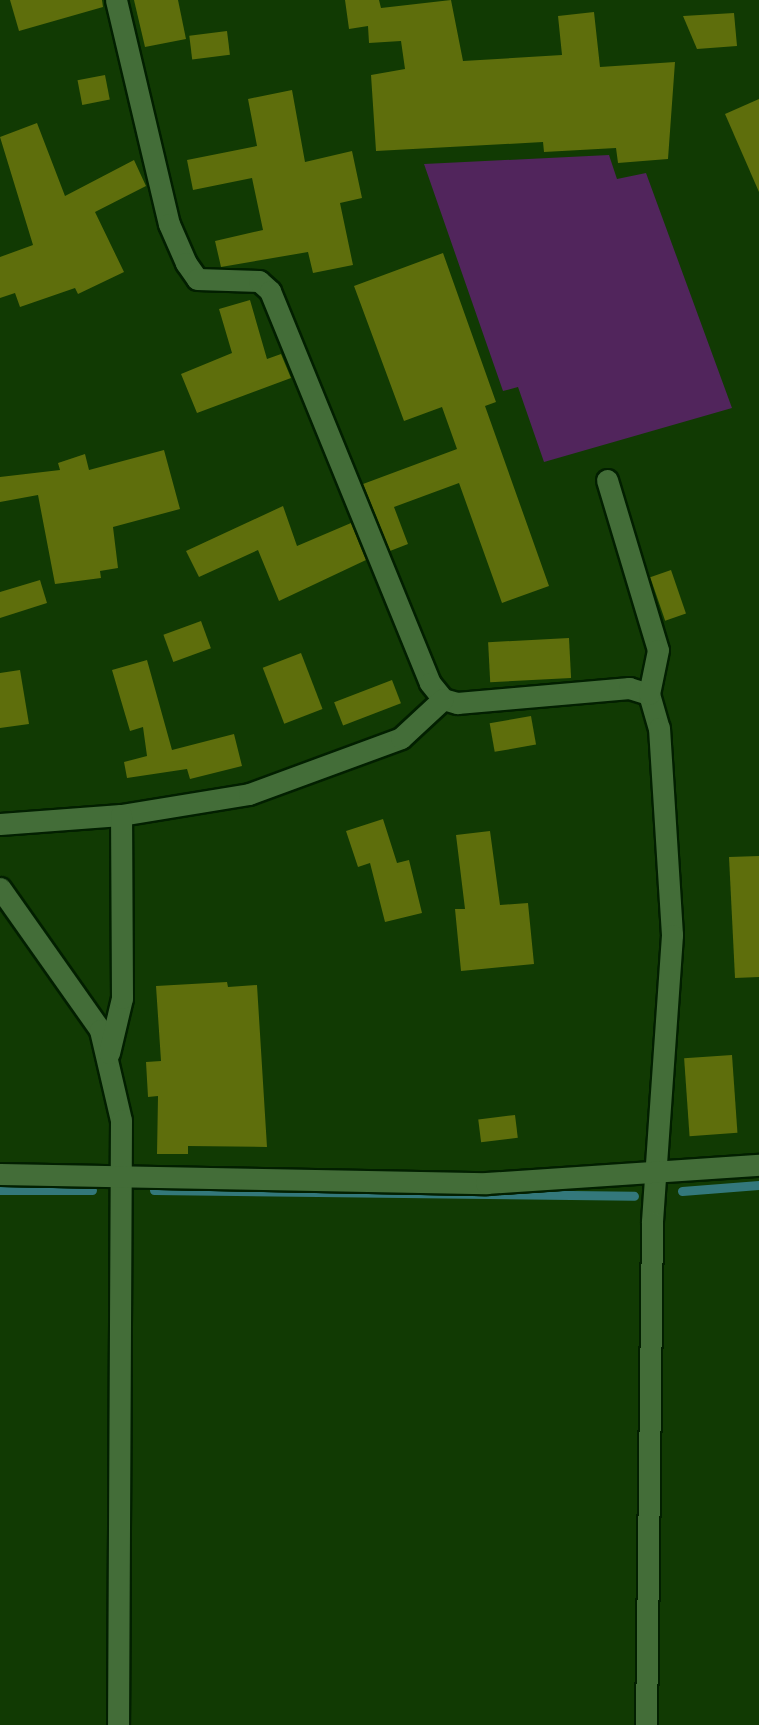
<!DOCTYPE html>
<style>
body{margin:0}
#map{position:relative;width:759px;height:1725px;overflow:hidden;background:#113a03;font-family:Signika,sans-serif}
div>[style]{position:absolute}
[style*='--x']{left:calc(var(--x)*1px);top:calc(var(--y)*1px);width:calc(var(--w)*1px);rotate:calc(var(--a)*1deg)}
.green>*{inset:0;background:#51255c}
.stream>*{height:9px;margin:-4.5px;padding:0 4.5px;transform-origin:4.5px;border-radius:4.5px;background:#33787b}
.building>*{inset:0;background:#5e6e0c;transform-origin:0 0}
.roads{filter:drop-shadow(2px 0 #021f00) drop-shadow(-2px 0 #021f00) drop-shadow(0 2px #021f00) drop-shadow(0 -2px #021f00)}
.minor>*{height:21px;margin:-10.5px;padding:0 10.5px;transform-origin:10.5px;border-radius:10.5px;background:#436d38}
span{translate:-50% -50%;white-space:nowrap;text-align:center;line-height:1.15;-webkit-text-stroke:5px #113a03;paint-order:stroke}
</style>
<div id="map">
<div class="green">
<div style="clip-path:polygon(609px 155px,617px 179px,646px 173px,732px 408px,544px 462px,518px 387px,503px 391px,424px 164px)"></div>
</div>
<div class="stream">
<div style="--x:0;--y:1190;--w:92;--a:0"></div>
<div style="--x:154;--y:1190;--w:480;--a:0.7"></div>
<div style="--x:682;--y:1191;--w:77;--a:-4.5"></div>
</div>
<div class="building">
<div style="clip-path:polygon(10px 0,102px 0,103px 7px,19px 31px)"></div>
<div style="clip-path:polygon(134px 0,178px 0,186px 39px,145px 47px)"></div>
<div style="clip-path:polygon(345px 0,379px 0,381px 8px,451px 0,463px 61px,562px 55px,558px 16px,594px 12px,600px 67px,675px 62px,668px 159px,618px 163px,616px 148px,544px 152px,543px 142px,376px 151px,371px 75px,405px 69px,401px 41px,369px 43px,368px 26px,349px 29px)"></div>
<div style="clip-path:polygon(734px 13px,737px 46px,697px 49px,683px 16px)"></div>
<div style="left:227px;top:31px;width:24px;height:38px;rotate:83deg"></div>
<div style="left:105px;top:75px;width:25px;height:28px;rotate:79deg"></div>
<div style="clip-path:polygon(292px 90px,305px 162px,352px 151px,362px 198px,340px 203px,353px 265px,313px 273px,308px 252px,221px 267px,215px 241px,263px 230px,252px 178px,193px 190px,187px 160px,257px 146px,248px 99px)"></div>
<div style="clip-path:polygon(759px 99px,759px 192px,725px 114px)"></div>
<div style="clip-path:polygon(37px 123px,65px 196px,134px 160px,146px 186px,95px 212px,124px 272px,78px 294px,75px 288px,20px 307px,15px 293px,0 298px,0 257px,33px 245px,0 137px)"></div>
<div style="clip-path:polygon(443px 253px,496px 402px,485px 406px,549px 586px,502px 603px,459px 483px,394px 507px,408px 544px,390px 551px,363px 484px,457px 449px,442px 407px,404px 421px,354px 286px)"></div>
<div style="clip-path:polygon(250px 300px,267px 359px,281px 354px,291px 378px,197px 413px,181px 374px,232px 353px,219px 309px)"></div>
<div style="clip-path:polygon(164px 450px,180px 509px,113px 527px,118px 568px,100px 571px,101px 578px,55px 584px,38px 495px,0 502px,0 477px,60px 470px,58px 463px,85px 454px,89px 470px)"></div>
<div style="clip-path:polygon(283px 506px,297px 546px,351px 523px,366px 560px,279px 601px,258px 550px,199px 577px,186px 551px)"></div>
<div style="left:671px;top:570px;width:46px;height:22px;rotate:71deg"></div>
<div style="clip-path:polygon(40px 580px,47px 603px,0 618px,0 592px)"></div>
<div style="left:201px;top:621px;width:29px;height:40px;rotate:70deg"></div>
<div style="left:569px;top:638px;width:40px;height:81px;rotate:87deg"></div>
<div style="left:301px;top:653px;width:60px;height:41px;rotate:69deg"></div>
<div style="clip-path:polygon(147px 660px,172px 750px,234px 734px,242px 766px,190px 779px,187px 769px,127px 778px,124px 762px,147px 756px,143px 727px,130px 731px,112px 670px)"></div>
<div style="clip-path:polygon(20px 670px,29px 724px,0 728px,0 673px)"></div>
<div style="left:392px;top:680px;width:25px;height:62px;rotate:69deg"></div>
<div style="left:531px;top:716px;width:29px;height:42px;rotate:80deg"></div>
<div style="clip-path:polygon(383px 819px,397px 863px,409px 860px,422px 913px,385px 922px,370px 863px,358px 867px,346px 831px)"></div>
<div style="clip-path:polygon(490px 831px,500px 905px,528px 903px,534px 964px,461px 971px,455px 909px,465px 909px,456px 835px)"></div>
<div style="clip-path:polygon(759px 856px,759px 977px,735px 978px,729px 857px)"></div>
<div style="clip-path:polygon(227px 982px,228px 987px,257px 985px,267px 1147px,188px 1146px,188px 1154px,157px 1154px,158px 1096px,148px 1097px,146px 1062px,161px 1061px,156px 986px)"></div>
<div style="left:732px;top:1055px;width:78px;height:48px;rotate:86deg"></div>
<div style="left:515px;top:1115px;width:23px;height:37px;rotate:83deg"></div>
</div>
<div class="roads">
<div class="minor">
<div style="--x:116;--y:0;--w:230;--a:76.7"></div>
<div style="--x:169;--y:224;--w:43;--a:66.4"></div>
<div style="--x:186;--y:263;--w:19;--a:55"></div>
<div style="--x:197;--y:279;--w:62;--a:1.8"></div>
<div style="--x:259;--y:281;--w:15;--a:42"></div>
<div style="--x:270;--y:291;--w:423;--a:67.8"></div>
<div style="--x:430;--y:683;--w:21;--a:51"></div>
<div style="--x:443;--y:699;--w:15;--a:16"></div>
<div style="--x:457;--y:703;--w:173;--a:-5"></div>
<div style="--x:629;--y:688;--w:21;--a:17"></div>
<div style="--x:649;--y:694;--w:35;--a:74"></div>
<div style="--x:659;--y:728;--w:207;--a:86.4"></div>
<div style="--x:672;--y:935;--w:288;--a:94"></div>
<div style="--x:652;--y:1222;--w:503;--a:90.68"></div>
<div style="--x:607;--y:480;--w:177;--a:73.3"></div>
<div style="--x:658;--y:650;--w:45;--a:101.6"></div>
<div style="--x:0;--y:824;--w:121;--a:-4.3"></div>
<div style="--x:121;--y:815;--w:130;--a:-9.3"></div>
<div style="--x:249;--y:794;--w:162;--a:-20.2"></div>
<div style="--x:401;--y:738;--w:57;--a:-42.9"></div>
<div style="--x:0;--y:888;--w:174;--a:54.8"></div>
<div style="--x:100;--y:1030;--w:92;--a:76.9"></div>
<div style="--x:121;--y:1120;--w:605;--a:90.28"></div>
<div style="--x:109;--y:1053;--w:57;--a:-76.7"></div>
<div style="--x:122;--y:998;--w:183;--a:-90.3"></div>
<div style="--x:0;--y:1174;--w:486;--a:1.1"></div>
<div style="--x:486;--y:1183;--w:274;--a:-3.8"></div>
</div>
</div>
</div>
